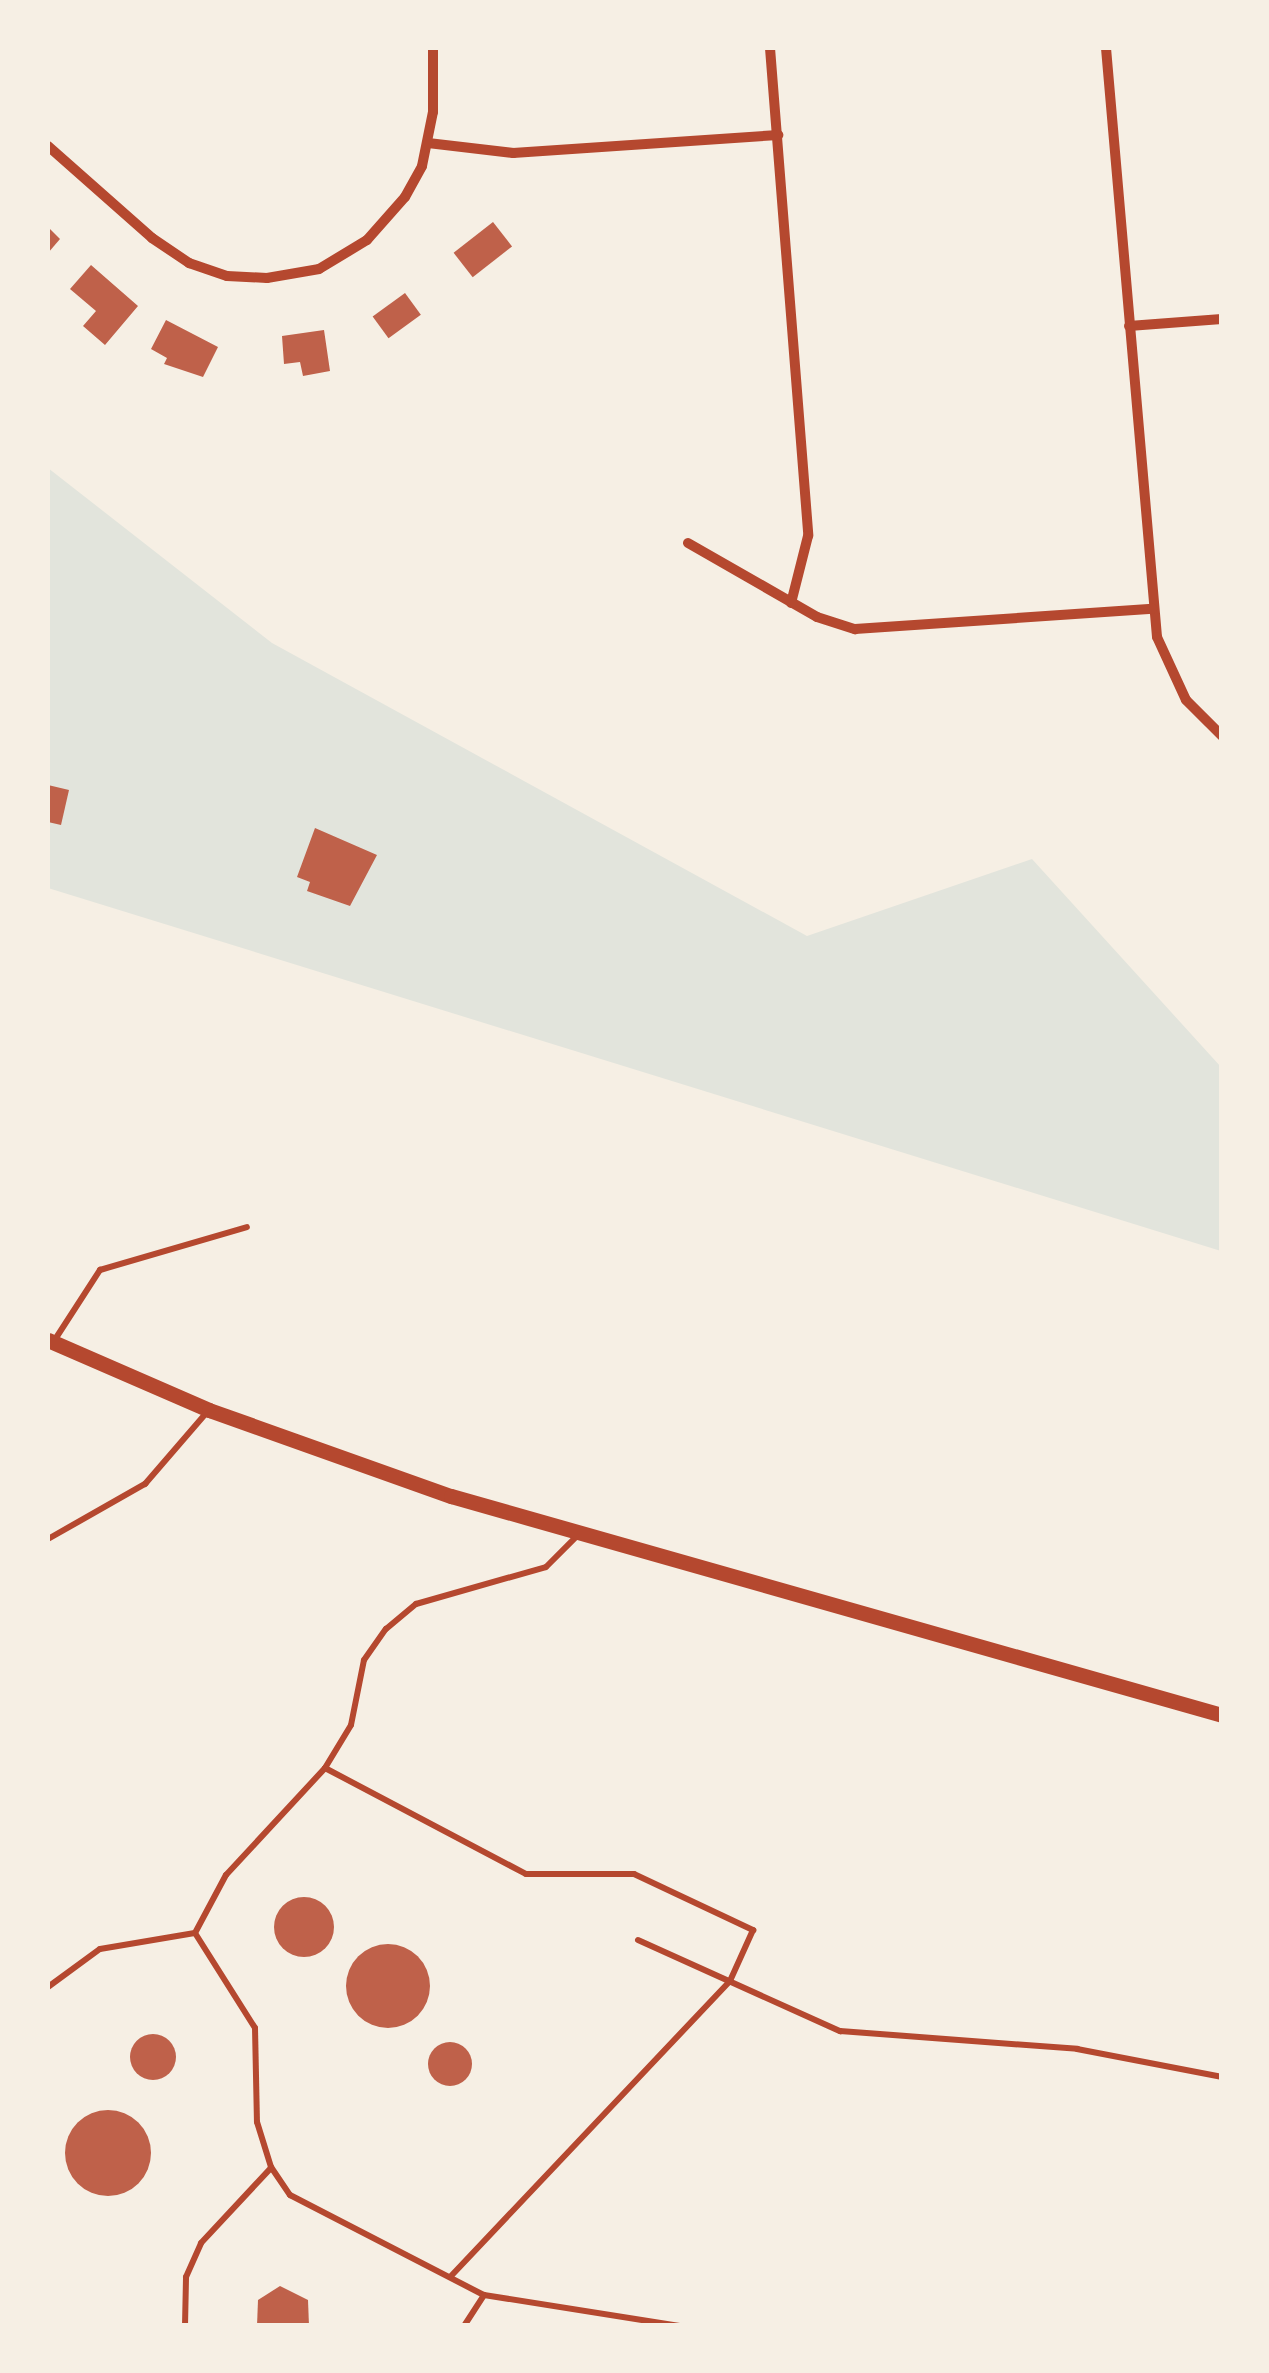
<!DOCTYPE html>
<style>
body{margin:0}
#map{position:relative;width:1269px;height:2373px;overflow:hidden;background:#f6efe4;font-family:"Alegreya Sans",sans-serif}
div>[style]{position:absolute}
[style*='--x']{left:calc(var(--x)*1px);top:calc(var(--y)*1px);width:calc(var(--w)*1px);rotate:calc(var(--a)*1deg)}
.green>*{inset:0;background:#e2e4dc}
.building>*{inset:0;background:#bf614a;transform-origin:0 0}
.round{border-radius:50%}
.service>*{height:6px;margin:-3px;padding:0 3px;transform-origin:3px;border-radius:3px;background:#b5482f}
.minor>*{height:10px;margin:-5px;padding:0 5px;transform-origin:5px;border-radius:5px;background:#b5482f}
.tertiary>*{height:15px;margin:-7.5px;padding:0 7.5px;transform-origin:7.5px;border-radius:7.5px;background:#b5482f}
span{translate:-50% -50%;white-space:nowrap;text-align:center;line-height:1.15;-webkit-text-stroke:8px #f6efe4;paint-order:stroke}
.frame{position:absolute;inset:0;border:50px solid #f6efe4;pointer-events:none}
</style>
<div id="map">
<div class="green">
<div style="clip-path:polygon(48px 468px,272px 643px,807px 936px,1032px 859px,1221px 1067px,1221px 1251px,48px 888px)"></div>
</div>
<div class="building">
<div style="left:493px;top:222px;width:31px;height:50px;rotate:52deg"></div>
<div style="clip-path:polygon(48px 227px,60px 239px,48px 253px)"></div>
<div style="clip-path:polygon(91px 265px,138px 306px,105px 345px,83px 326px,96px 311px,70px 289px)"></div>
<div style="left:405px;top:293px;width:27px;height:40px;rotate:54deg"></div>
<div style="clip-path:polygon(166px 320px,218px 347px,203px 377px,164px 364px,167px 358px,151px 349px)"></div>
<div style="clip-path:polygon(324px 330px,330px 371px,303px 376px,300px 362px,284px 364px,282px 336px)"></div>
<div style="clip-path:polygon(48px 785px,69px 790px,61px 825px,48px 822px)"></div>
<div style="clip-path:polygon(315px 828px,377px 855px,350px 906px,307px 891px,310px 882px,297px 877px)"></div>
<div class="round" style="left:274px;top:1897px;width:60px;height:60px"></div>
<div class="round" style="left:346px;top:1944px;width:84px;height:84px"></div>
<div class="round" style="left:130px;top:2034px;width:46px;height:46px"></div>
<div class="round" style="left:428px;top:2042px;width:44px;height:44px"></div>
<div class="round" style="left:65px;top:2110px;width:86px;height:86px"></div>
<div style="clip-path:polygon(280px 2286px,308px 2300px,309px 2326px,257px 2326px,258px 2300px)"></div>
</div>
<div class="service">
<div style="--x:54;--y:1341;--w:85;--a:-57.1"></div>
<div style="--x:100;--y:1270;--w:153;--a:-16.3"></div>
<div style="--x:48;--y:1539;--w:112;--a:-29.6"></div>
<div style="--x:145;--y:1484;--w:96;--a:-49.2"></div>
<div style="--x:325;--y:1768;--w:50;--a:-58.8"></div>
<div style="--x:351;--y:1725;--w:66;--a:-78.7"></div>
<div style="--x:364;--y:1660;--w:38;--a:-55"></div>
<div style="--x:386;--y:1629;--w:39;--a:-40"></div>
<div style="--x:416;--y:1604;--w:135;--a:-15.9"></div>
<div style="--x:546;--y:1567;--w:45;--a:-45"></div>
<div style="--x:195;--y:1933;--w:112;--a:57.7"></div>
<div style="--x:255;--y:2028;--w:94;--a:88.8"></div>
<div style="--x:257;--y:2122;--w:47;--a:72.7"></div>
<div style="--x:271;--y:2167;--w:34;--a:56"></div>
<div style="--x:290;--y:2195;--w:218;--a:27.3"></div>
<div style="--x:484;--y:2295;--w:198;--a:9"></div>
<div style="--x:638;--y:1940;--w:222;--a:24.3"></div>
<div style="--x:840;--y:2031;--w:238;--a:4.3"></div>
<div style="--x:1077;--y:2049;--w:148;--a:10.9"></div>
<div style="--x:48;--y:1987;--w:64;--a:-36.2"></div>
<div style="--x:100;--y:1949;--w:96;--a:-9.6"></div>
<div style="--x:195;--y:1933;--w:66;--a:-61.9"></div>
<div style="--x:226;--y:1875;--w:146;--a:-47.2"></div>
<div style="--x:325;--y:1768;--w:227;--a:27.8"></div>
<div style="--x:526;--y:1874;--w:108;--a:0"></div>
<div style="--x:634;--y:1874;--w:132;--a:25.2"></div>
<div style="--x:753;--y:1930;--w:56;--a:114.3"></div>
<div style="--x:730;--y:1981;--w:407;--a:133.4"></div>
<div style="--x:185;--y:2326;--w:49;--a:-88.8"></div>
<div style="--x:186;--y:2277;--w:37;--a:-66"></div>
<div style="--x:201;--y:2243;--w:103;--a:-47"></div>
<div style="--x:464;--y:2326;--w:37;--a:-57"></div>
</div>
<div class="minor">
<div style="--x:770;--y:48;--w:489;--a:85.5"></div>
<div style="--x:808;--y:536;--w:69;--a:104.2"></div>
<div style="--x:1106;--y:48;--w:591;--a:85.05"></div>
<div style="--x:1157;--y:637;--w:69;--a:65.3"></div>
<div style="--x:1186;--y:700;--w:51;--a:45"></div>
<div style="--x:428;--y:143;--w:86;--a:6.7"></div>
<div style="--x:513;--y:153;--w:266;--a:-3.9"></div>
<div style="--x:48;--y:146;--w:139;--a:41.5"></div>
<div style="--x:152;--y:238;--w:45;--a:34"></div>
<div style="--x:189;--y:263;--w:40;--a:18.9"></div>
<div style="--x:227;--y:276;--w:40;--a:2.9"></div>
<div style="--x:267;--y:278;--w:53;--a:-9.8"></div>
<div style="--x:319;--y:269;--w:56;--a:-31.1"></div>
<div style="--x:367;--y:240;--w:57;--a:-48.5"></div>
<div style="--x:405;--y:197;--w:35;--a:-61"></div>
<div style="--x:422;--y:166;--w:55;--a:-78.5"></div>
<div style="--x:433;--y:112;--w:64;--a:-90"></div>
<div style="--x:1129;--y:326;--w:93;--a:-4.3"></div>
<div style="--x:688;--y:543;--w:149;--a:29.8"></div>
<div style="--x:817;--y:617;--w:40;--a:18"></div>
<div style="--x:855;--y:629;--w:298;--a:-3.9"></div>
</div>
<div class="tertiary">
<div style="--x:48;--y:1340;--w:176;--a:23.5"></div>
<div style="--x:209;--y:1410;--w:257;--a:19.6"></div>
<div style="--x:451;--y:1496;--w:801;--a:15.86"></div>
</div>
<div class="frame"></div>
</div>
